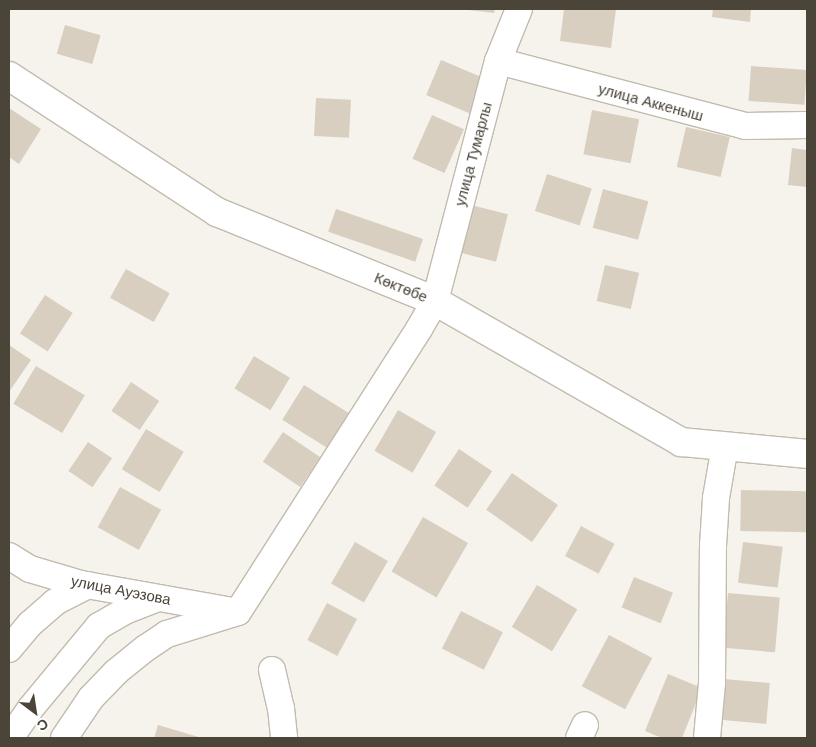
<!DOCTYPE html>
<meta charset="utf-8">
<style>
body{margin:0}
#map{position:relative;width:816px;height:747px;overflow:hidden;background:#f6f3ec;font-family:Helvetica,sans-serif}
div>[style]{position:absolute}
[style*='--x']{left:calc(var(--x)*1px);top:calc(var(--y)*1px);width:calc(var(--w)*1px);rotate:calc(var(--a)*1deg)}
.building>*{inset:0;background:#d8cfc1;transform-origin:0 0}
.roads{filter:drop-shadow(1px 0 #c2bbae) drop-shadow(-1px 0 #c2bbae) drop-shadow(0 1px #c2bbae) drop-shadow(0 -1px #c2bbae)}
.minor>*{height:26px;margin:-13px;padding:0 13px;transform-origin:13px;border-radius:13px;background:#fff}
.tertiary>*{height:28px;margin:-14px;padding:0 14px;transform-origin:14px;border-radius:14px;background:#fff}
span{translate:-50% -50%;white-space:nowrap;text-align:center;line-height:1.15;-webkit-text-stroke:4px #fff;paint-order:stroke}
.street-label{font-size:15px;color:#4b4439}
.frame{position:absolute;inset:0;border:10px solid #4b4439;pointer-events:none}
.north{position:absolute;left:10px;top:687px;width:50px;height:50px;-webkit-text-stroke:4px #fff;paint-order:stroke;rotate:149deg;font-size:14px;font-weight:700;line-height:20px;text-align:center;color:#4b4439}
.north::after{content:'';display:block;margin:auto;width:18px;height:22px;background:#4b4439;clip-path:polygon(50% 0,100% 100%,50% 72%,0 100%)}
</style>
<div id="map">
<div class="building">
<div style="clip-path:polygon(460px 9px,495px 9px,494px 13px)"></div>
<div style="clip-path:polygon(564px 9px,616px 9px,611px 48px,560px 41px)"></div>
<div style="clip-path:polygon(713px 9px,751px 9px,750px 22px,712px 17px)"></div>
<div style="left:65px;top:25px;width:37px;height:30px;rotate:16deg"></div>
<div style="left:441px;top:60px;width:47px;height:38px;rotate:23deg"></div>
<div style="left:751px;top:66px;width:56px;height:35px;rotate:4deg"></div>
<div style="left:316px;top:98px;width:35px;height:38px;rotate:3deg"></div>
<div style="clip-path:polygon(9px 108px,41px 129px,19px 164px,9px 157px)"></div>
<div style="left:592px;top:110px;width:48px;height:45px;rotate:11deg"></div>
<div style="left:432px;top:115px;width:35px;height:48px;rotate:24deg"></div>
<div style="left:686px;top:127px;width:45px;height:41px;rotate:13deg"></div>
<div style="clip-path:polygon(792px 148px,807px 150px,807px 187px,788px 185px)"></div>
<div style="left:547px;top:174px;width:47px;height:39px;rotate:18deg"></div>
<div style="left:603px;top:189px;width:47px;height:40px;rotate:15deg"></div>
<div style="left:471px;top:205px;width:38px;height:49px;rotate:14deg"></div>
<div style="left:336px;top:209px;width:92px;height:24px;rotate:19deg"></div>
<div style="left:605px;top:265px;width:35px;height:37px;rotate:13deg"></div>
<div style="left:126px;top:269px;width:50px;height:33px;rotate:29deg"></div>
<div style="left:45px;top:295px;width:33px;height:46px;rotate:33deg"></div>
<div style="clip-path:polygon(9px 345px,31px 360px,9px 392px)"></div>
<div style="left:254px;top:356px;width:42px;height:38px;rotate:31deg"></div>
<div style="left:36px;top:366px;width:57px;height:44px;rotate:31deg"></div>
<div style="left:131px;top:382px;width:34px;height:35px;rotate:34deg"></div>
<div style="left:304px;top:385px;width:55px;height:41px;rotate:32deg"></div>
<div style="left:398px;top:410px;width:44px;height:47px;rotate:30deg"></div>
<div style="left:146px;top:429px;width:44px;height:47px;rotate:31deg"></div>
<div style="left:283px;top:432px;width:45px;height:36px;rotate:34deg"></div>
<div style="left:88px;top:442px;width:29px;height:35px;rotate:34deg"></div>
<div style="left:459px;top:449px;width:40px;height:44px;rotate:34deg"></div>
<div style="left:512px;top:473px;width:56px;height:45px;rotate:35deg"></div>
<div style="left:120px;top:487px;width:47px;height:46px;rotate:29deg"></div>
<div style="left:741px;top:490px;width:66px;height:41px;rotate:1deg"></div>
<div style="left:423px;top:517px;width:52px;height:63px;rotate:30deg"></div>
<div style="left:581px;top:526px;width:38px;height:34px;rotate:28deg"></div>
<div style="left:355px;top:542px;width:38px;height:48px;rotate:30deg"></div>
<div style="left:743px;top:542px;width:40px;height:41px;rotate:7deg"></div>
<div style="left:634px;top:577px;width:42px;height:33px;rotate:22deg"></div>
<div style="left:537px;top:585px;width:47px;height:49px;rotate:31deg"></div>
<div style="left:728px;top:593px;width:52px;height:55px;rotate:5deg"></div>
<div style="left:327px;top:603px;width:34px;height:42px;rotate:28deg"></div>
<div style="left:461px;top:611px;width:47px;height:42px;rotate:27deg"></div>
<div style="left:609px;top:635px;width:49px;height:58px;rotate:28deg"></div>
<div style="clip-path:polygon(668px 674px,702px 688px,682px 738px,662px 738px,645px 731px)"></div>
<div style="left:724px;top:679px;width:46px;height:41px;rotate:5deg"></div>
<div style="clip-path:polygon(158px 725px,202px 738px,154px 738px)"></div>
</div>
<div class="roads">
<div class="minor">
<div style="--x:498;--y:61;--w:255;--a:14.7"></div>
<div style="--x:745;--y:126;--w:62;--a:-0.9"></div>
<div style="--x:9;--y:556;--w:25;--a:32"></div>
<div style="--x:30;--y:569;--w:53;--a:16.4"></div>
<div style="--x:81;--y:584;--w:154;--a:10.1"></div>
<div style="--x:9;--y:649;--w:33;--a:-50"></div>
<div style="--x:30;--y:624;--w:33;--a:-41"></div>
<div style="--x:55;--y:602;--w:37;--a:-27"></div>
<div style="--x:272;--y:670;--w:39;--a:77"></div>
<div style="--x:281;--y:708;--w:30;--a:84"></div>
<div style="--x:10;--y:738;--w:35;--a:-55"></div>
<div style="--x:30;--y:709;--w:108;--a:-50.3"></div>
<div style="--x:99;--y:626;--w:32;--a:-30"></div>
<div style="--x:127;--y:610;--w:33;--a:-21"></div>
<div style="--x:64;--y:738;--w:48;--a:-56"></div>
<div style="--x:91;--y:698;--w:36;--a:-46"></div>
<div style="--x:116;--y:672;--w:38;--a:-39"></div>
<div style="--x:146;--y:648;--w:25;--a:-34"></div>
<div style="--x:167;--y:634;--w:74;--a:-17.2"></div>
<div style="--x:238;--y:612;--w:336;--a:-57.4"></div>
<div style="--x:419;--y:329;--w:32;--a:-60"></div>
<div style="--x:435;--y:301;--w:248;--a:-75.3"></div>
<div style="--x:498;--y:61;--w:56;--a:-68"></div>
<div style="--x:579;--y:738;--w:14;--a:-65"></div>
<div style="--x:707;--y:738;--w:55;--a:-84.8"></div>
<div style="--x:712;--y:683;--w:137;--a:-89.6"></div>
<div style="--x:713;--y:546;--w:48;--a:-86.4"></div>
<div style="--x:716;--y:498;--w:53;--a:-80.2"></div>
</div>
<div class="tertiary">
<div style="--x:9;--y:76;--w:249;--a:33.2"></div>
<div style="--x:217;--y:212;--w:235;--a:22.2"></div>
<div style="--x:435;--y:301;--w:284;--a:29.8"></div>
<div style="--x:681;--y:442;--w:127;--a:5.4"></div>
</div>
</div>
<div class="street-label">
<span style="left:651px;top:102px;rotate:15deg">улица Аккеныш</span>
<span style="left:473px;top:154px;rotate:-75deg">улица Тумарлы</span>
<span style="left:401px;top:287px;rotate:22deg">Көктөбе</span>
<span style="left:121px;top:590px;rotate:11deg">улица Ауэзова</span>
</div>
<div class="frame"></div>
<div class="north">С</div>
</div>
